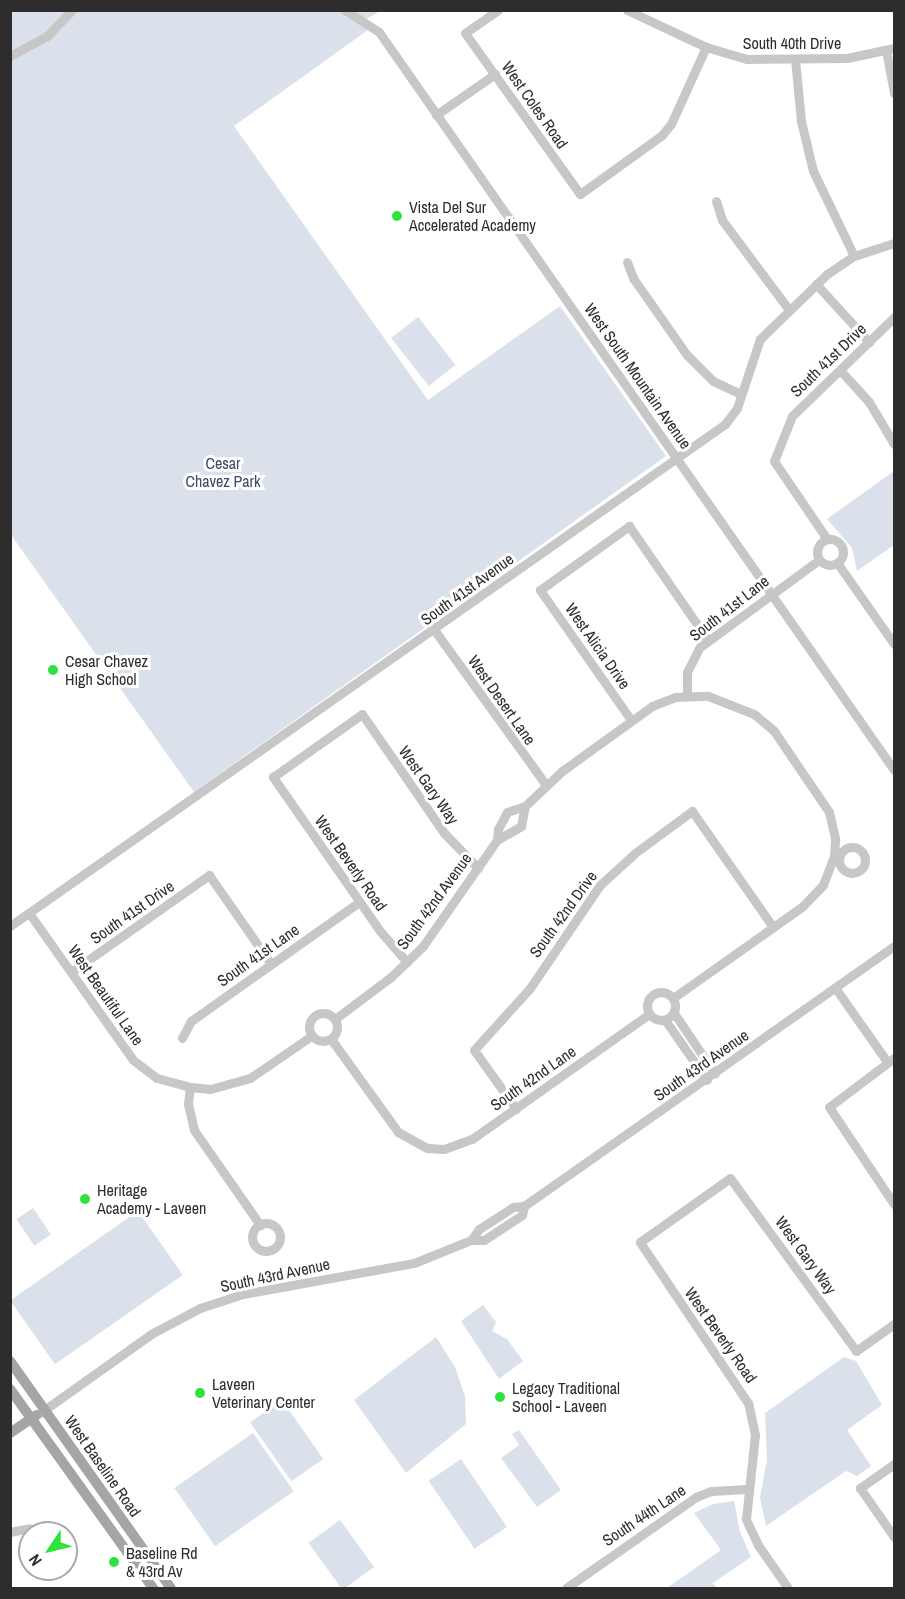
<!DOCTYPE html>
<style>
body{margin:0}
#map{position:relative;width:905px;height:1599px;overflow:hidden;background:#fff;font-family:"Archivo Narrow",sans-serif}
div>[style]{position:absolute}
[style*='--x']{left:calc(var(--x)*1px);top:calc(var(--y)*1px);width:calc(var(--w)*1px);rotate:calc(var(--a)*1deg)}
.green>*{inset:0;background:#dbe1eb;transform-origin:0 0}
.minor>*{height:9px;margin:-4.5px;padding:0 4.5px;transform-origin:4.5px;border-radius:4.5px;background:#c7c7c7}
.minor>.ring{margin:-4.5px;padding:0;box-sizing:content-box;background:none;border:9px solid #c7c7c7;border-radius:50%}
.major>*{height:10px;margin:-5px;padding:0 5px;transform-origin:5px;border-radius:5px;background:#a5a5a5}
.dots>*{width:16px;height:16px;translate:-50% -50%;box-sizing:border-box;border:3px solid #fff;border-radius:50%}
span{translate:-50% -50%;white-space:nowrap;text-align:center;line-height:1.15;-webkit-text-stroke:6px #fff;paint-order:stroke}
.street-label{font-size:16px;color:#2d2d2d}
.poi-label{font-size:16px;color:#2d2d2d}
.left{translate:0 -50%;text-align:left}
.park-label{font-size:16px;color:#3b4a68}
.frame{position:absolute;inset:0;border:12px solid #2d2d2d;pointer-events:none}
.north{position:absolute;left:18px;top:1521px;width:60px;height:60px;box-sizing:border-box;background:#fff;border:2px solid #ababab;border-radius:50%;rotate:235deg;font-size:16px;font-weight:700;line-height:24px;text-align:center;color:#2d2d2d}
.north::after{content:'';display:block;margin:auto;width:21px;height:27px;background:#31e23c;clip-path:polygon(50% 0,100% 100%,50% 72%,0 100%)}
</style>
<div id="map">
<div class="green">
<div style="clip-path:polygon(10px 11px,380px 11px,363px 21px,368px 30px,234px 126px,428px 400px,560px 306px,666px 456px,194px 792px,11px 535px)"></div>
<div style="left:418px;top:317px;width:61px;height:34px;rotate:52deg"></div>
<div style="clip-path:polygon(894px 471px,894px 545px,857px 571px,852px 548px,827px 519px)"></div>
<div style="left:33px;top:1208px;width:32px;height:20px;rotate:56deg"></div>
<div style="left:138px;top:1211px;width:78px;height:156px;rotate:55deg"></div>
<div style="clip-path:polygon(483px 1305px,496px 1322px,492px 1331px,507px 1339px,523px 1361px,499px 1379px,461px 1321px)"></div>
<div style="clip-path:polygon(436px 1337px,455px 1367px,465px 1396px,466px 1424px,406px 1473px,354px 1400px)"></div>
<div style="clip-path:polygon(844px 1357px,856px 1361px,882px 1405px,847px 1430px,871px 1466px,857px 1476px,846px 1471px,766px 1526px,760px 1497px,767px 1460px,765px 1413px)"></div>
<div style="left:282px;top:1400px;width:72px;height:39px;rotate:55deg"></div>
<div style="clip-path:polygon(519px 1430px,561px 1490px,537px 1507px,501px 1458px,519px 1445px,512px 1434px)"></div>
<div style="left:253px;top:1433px;width:71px;height:96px;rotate:55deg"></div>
<div style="left:461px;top:1459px;width:82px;height:39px;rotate:56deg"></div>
<div style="clip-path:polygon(734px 1501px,740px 1532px,751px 1557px,713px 1583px,717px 1588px,667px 1588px,721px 1550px,694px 1513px,713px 1504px)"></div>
<div style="left:340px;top:1520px;width:58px;height:39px;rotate:54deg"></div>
</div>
<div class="minor">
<div style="--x:345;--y:10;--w:40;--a:32.9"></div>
<div style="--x:379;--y:32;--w:900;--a:55.09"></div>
<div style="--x:498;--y:10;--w:40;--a:145.1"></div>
<div style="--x:465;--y:33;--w:198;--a:54.5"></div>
<div style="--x:580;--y:194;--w:101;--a:-35.7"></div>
<div style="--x:662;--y:135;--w:14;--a:-51"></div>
<div style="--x:671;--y:124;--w:85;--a:-65.6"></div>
<div style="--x:627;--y:10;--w:87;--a:25.1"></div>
<div style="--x:706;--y:47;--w:43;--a:16.3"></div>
<div style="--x:747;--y:59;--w:100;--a:-0.6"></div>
<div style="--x:847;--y:58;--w:48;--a:-12"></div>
<div style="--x:886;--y:50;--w:44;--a:79.5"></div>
<div style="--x:10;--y:56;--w:42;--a:-28.4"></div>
<div style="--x:47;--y:36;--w:36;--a:-46"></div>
<div style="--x:795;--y:59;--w:62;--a:84.5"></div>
<div style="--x:801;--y:121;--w:51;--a:76.5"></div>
<div style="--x:813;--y:171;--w:94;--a:64.2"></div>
<div style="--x:436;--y:115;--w:72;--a:-34.8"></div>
<div style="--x:716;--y:201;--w:20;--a:72"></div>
<div style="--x:722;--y:220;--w:112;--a:53.3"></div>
<div style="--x:627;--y:262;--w:17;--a:69"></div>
<div style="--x:633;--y:278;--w:94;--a:55"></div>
<div style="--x:687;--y:355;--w:37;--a:45"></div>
<div style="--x:713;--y:381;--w:31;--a:25"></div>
<div style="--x:816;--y:284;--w:79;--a:47.6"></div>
<div style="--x:840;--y:370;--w:43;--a:47.8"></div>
<div style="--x:869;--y:402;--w:49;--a:59.2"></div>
<div class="ring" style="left:817px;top:539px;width:17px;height:17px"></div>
<div style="--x:827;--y:539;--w:94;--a:-124.2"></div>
<div style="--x:774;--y:461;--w:48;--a:-68.2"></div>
<div style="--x:792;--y:416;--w:142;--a:-44.1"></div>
<div style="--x:838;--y:564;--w:98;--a:55"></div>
<div style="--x:435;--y:631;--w:190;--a:54.2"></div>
<div style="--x:687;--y:696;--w:24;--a:-90"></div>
<div style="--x:687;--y:672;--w:28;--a:-63"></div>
<div style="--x:700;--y:647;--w:147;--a:-36.2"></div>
<div style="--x:631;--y:720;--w:159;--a:-125"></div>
<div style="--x:540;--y:590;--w:110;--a:-35.7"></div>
<div style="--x:629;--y:526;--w:139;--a:55.3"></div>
<div style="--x:497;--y:840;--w:28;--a:-30"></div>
<div style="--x:521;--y:826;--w:20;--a:-79"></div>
<div class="ring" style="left:839px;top:847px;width:17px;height:17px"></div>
<div style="--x:29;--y:913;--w:180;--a:54.7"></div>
<div style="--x:133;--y:1060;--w:30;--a:37"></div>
<div style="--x:157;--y:1078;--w:34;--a:15"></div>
<div style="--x:190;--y:1087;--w:17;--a:97"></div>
<div style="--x:188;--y:1104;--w:27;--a:77"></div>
<div style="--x:194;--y:1130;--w:116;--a:55.2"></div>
<div style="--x:10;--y:926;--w:874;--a:-35.07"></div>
<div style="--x:725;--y:424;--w:20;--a:-53"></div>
<div style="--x:737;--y:408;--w:73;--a:-71.6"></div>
<div style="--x:760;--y:339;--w:93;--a:-44.1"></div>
<div style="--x:827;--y:274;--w:32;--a:-34"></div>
<div style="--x:854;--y:256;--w:42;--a:-18"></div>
<div style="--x:407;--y:962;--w:41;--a:-131.1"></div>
<div style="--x:380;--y:931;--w:188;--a:-124.8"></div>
<div style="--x:273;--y:777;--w:109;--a:-35.3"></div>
<div style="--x:362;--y:714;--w:145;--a:55.4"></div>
<div style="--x:444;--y:833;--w:49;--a:45.8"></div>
<div style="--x:71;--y:972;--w:169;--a:-35.1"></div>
<div style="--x:209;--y:875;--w:108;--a:55.1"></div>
<div style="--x:836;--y:989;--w:90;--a:54.9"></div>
<div class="ring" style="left:647px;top:992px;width:19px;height:19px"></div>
<div class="ring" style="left:309px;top:1013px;width:19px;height:19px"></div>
<div style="--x:674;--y:1013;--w:73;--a:56.1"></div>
<div style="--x:335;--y:1019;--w:70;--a:-36.9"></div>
<div style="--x:391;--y:977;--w:45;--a:-44.1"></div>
<div style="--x:423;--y:946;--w:129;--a:-55.1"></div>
<div style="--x:497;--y:840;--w:11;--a:-85"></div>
<div style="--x:498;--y:829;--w:19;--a:-62"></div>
<div style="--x:507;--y:812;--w:19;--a:-18"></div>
<div style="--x:525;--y:806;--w:51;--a:-43.4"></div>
<div style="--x:562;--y:771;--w:111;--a:-35.8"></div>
<div style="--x:652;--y:706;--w:25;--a:-21"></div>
<div style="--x:675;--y:697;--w:33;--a:-2"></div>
<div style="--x:708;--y:696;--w:49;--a:21.4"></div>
<div style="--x:754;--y:714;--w:26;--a:40"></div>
<div style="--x:774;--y:731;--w:98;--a:55.8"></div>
<div style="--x:829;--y:812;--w:28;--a:77"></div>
<div style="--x:835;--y:839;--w:17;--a:93"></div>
<div style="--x:834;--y:856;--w:31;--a:111"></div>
<div style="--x:823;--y:885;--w:29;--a:134"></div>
<div style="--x:803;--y:906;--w:159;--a:144.7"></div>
<div style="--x:665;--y:1020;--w:73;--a:55"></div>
<div style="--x:182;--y:1038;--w:19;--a:-62"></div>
<div style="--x:191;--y:1021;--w:206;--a:-35.3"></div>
<div style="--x:331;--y:1039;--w:115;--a:54.2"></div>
<div style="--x:398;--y:1132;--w:33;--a:29"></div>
<div style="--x:427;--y:1148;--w:17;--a:3"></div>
<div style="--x:444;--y:1149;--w:30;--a:-20"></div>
<div style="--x:472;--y:1139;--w:217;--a:-35.2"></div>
<div style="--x:894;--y:1058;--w:81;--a:143"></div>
<div style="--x:829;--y:1107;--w:117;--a:56.2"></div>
<div style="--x:190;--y:1087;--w:20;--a:6"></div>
<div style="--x:210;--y:1089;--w:41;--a:-15.4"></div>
<div style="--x:250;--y:1078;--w:74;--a:-34.5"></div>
<div style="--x:516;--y:1109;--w:72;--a:-125.4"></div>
<div style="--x:474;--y:1050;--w:84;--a:-47.9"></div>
<div style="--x:530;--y:988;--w:125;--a:-55.8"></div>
<div style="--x:600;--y:885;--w:47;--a:-42.4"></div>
<div style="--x:635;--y:853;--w:71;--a:-36.4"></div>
<div style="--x:692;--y:811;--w:141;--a:55.1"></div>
<div class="ring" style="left:252px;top:1223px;width:19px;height:19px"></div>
<div style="--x:471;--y:1240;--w:14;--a:-54"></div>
<div style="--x:479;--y:1229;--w:40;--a:-32.9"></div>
<div style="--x:513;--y:1207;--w:11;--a:-5"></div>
<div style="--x:524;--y:1206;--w:452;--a:-35.1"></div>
<div style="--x:40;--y:1413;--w:136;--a:-35.4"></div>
<div style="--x:151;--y:1334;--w:55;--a:-28"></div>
<div style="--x:200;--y:1308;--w:45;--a:-18"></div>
<div style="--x:243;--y:1294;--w:174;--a:-10.3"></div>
<div style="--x:414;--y:1263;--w:61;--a:-22"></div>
<div style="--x:471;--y:1240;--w:13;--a:0"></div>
<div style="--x:484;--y:1240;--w:45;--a:-33.3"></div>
<div style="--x:522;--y:1215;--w:9;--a:-77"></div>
<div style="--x:894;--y:1464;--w:42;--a:144.8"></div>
<div style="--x:860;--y:1488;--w:60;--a:55.2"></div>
<div style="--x:10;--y:1532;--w:20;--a:-11"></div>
<div style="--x:566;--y:1588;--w:159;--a:-35"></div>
<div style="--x:696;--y:1497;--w:16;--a:-22"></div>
<div style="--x:711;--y:1491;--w:36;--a:-3"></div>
<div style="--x:788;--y:1588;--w:52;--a:-124.9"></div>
<div style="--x:758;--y:1545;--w:29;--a:-115"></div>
<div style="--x:746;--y:1519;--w:84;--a:-83.9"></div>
<div style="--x:755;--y:1435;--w:33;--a:-102"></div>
<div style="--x:748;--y:1403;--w:194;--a:-123.9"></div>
<div style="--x:640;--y:1242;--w:110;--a:-35.4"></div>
<div style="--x:730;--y:1178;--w:214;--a:53.9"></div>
<div style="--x:856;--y:1351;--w:47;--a:-35.4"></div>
</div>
<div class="major">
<div style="--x:10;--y:1361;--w:278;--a:54.7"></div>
<div style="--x:10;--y:1389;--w:245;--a:54.3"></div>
<div style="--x:10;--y:1433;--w:32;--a:-34"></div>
</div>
<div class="dots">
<div style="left:397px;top:216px;background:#31e23c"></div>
<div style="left:53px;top:670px;background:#31e23c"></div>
<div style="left:85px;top:1199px;background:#31e23c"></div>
<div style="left:200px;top:1393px;background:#31e23c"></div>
<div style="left:500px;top:1397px;background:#31e23c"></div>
<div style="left:114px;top:1562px;background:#31e23c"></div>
</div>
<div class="street-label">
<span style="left:792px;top:43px">South 40th Drive</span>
<span style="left:535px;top:105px;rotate:55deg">West Coles Road</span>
<span style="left:828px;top:360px;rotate:-44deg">South 41st Drive</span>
<span style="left:638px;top:376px;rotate:55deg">West South Mountain Avenue</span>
<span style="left:467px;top:589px;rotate:-36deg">South 41st Avenue</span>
<span style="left:729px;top:608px;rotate:-38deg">South 41st Lane</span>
<span style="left:598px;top:646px;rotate:55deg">West Alicia Drive</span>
<span style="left:502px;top:700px;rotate:55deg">West Desert Lane</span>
<span style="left:429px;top:785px;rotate:55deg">West Gary Way</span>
<span style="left:351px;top:863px;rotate:55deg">West Beverly Road</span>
<span style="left:434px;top:901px;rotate:-54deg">South 42nd Avenue</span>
<span style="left:132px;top:912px;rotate:-35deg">South 41st Drive</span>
<span style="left:563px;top:914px;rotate:-54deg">South 42nd Drive</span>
<span style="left:258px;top:955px;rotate:-35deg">South 41st Lane</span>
<span style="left:106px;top:995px;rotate:55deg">West Beautiful Lane</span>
<span style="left:701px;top:1065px;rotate:-35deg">South 43rd Avenue</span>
<span style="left:533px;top:1078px;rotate:-35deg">South 42nd Lane</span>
<span style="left:806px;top:1255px;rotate:54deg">West Gary Way</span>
<span style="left:275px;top:1275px;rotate:-12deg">South 43rd Avenue</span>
<span style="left:721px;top:1335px;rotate:55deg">West Beverly Road</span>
<span style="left:103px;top:1466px;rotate:55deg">West Baseline Road</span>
<span style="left:644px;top:1515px;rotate:-34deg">South 44th Lane</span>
</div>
<div class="poi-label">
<span class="left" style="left:409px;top:216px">Vista Del Sur<br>Accelerated Academy</span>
<span class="left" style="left:65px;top:670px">Cesar Chavez<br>High School</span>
<span class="left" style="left:97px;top:1199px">Heritage<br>Academy - Laveen</span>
<span class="left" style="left:212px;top:1393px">Laveen<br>Veterinary Center</span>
<span class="left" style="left:512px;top:1397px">Legacy Traditional<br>School - Laveen</span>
<span class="left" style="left:126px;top:1562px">Baseline Rd<br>&amp; 43rd Av</span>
</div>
<div class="park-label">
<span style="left:223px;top:472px">Cesar<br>Chavez Park</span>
</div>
<div class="frame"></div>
<div class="north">N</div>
</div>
